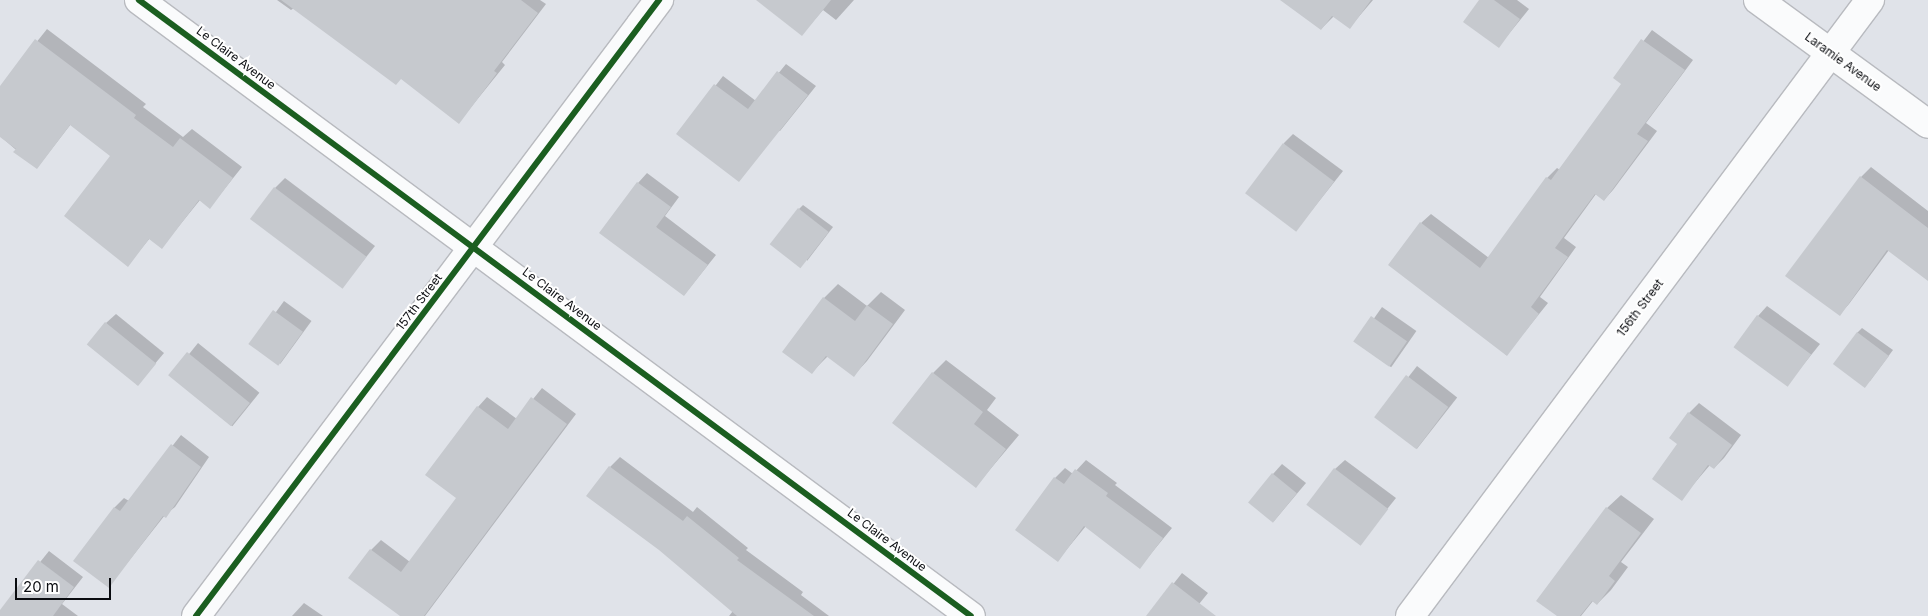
<!DOCTYPE html>
<style>
body{margin:0}
#map{position:relative;width:1928px;height:616px;overflow:hidden;background:#e0e3e9;font-family:Inter,sans-serif}
div>[style]{position:absolute}
[style*='--x']{left:calc(var(--x)*1px);top:calc(var(--y)*1px);width:calc(var(--w)*1px);rotate:calc(var(--a)*1deg)}
.shadow>*{inset:0;background:#0003;transform-origin:0 0}
.building>*{inset:0;background:#c6c9ce;transform-origin:0 0}
.roads{filter:drop-shadow(1px 0 #b8babf) drop-shadow(-1px 0 #b8babf) drop-shadow(0 1px #b8babf) drop-shadow(0 -1px #b8babf)}
.minor>*{height:28px;margin:-14px;padding:0 14px;transform-origin:14px;border-radius:14px;background:#fafbfc}
.tertiary>*{height:28px;margin:-14px;padding:0 14px;transform-origin:14px;border-radius:14px;background:#fafbfc}
.cycleway>*{height:6px;margin:-3px;padding:0 3px;transform-origin:3px;border-radius:3px;background:#1b5e20}
span{translate:-50% -50%;white-space:nowrap;text-align:center;line-height:1.15;-webkit-text-stroke:4px #fff;paint-order:stroke}
.street-label{font-size:12px;color:#0a0c10}
.scale{position:absolute;left:15px;top:578px;width:96px;height:22px;box-sizing:border-box;border:2px solid #0a0c10;border-top:0;padding-left:6px;font-size:15px;line-height:18px;white-space:nowrap;color:#0a0c10;-webkit-text-stroke:4px #fff;paint-order:stroke}
</style>
<div id="map">
<div class="shadow">
<div style="clip-path:polygon(277px 0,540px 0,546px 4px,502px 62px,505px 65px,459px 122px,402px 78px,294px 8px,291px 10px)"></div>
<div style="clip-path:polygon(779px 0,854px 0,836px 20px,823px 10px,802px 34px)"></div>
<div style="clip-path:polygon(1282px 0,1373px 0,1350px 27px,1334px 16px,1321px 29px)"></div>
<div style="clip-path:polygon(1481px 0,1517px 0,1529px 9px,1499px 46px)"></div>
<div style="clip-path:polygon(47px 29px,146px 104px,143px 107px,183px 137px,192px 129px,242px 167px,210px 207px,200px 200px,162px 247px,150px 238px,128px 265px,112px 155px,71px 124px,37px 168px,0 136px,0 88px)"></div>
<div style="clip-path:polygon(1652px 30px,1693px 60px,1646px 123px,1657px 131px,1613px 190px,1604px 200px,1596px 194px,1564px 238px,1576px 247px,1540px 297px,1548px 303px,1506px 355px,1421px 223px,1431px 214px,1489px 258px,1547px 178px,1557px 168px,1560px 170px,1623px 84px,1615px 78px)"></div>
<div style="clip-path:polygon(786px 64px,816px 86px,780px 131px,678px 134px,723px 76px,756px 101px)"></div>
<div style="clip-path:polygon(1293px 134px,1343px 171px,1296px 230px,1284px 143px)"></div>
<div style="clip-path:polygon(1871px 167px,1928px 211px,1928px 262px,1889px 250px,1849px 304px,1840px 314px,1861px 177px)"></div>
<div style="clip-path:polygon(647px 173px,679px 197px,665px 216px,716px 255px,684px 295px,638px 183px)"></div>
<div style="clip-path:polygon(285px 178px,375px 246px,343px 286px,275px 188px)"></div>
<div style="clip-path:polygon(803px 205px,833px 227px,807px 261px,799px 209px)"></div>
<div style="clip-path:polygon(838px 284px,867px 306px,881px 292px,905px 310px,867px 361px,854px 375px,828px 356px,812px 372px,784px 352px,824px 298px)"></div>
<div style="left:284px;top:301px;width:34px;height:53px;rotate:36deg"></div>
<div style="clip-path:polygon(1767px 306px,1820px 344px,1787px 385px,1758px 316px)"></div>
<div style="left:1382px;top:307px;width:42px;height:44px;rotate:35deg"></div>
<div style="clip-path:polygon(116px 314px,164px 353px,137px 385px,106px 323px)"></div>
<div style="clip-path:polygon(1862px 328px,1893px 350px,1870px 381px,1857px 333px)"></div>
<div style="left:198px;top:343px;width:79px;height:43px;rotate:39deg"></div>
<div style="clip-path:polygon(946px 360px,996px 398px,987px 410px,1019px 435px,976px 486px,933px 373px)"></div>
<div style="left:1417px;top:366px;width:51px;height:65px;rotate:38deg"></div>
<div style="clip-path:polygon(542px 388px,576px 414px,425px 616px,402px 616px,371px 550px,381px 540px,410px 562px,458px 498px,478px 407px,487px 397px,517px 419px)"></div>
<div style="clip-path:polygon(1699px 403px,1741px 435px,1724px 458px,1714px 468px,1710px 465px,1681px 499px,1689px 413px)"></div>
<div style="clip-path:polygon(181px 435px,209px 457px,175px 507px,165px 515px,109px 586px,75px 561px,115px 507px,124px 498px,129px 501px)"></div>
<div style="clip-path:polygon(620px 457px,693px 512px,697px 507px,748px 548px,746px 550px,803px 592px,801px 595px,829px 616px,729px 616px,733px 611px,610px 467px)"></div>
<div style="clip-path:polygon(1086px 460px,1117px 483px,1115px 485px,1172px 528px,1140px 567px,1086px 526px,1058px 560px,1017px 530px,1055px 478px,1065px 468px,1073px 474px)"></div>
<div style="clip-path:polygon(1345px 460px,1396px 498px,1360px 543px,1335px 469px)"></div>
<div style="clip-path:polygon(1282px 464px,1306px 483px,1274px 521px,1273px 474px)"></div>
<div style="clip-path:polygon(1621px 495px,1654px 519px,1621px 562px,1628px 567px,1611px 590px,1597px 604px,1593px 601px,1581px 616px,1559px 616px,1607px 508px)"></div>
<div style="clip-path:polygon(49px 551px,83px 577px,62px 604px,78px 616px,0 616px,0 612px)"></div>
<div style="clip-path:polygon(1182px 573px,1208px 593px,1195px 609px,1205px 616px,1148px 616px)"></div>
<div style="clip-path:polygon(304px 603px,323px 616px,292px 616px)"></div>
</div>
<div class="building">
<div style="clip-path:polygon(281px 0,521px 0,538px 13px,494px 71px,497px 73px,459px 124px,401px 79px,396px 85px)"></div>
<div style="clip-path:polygon(756px 0,831px 0,802px 36px)"></div>
<div style="clip-path:polygon(1280px 0,1371px 0,1350px 29px,1332px 16px,1321px 30px)"></div>
<div style="clip-path:polygon(1479px 0,1494px 0,1520px 19px,1499px 48px,1463px 22px)"></div>
<div style="clip-path:polygon(35px 39px,136px 115px,134px 118px,173px 147px,180px 138px,233px 178px,210px 209px,199px 200px,162px 249px,149px 239px,128px 267px,64px 216px,110px 156px,70px 125px,37px 169px,13px 152px,16px 149px,0 137px,0 86px)"></div>
<div style="clip-path:polygon(1641px 39px,1685px 70px,1637px 134px,1648px 141px,1604px 201px,1595px 194px,1555px 248px,1568px 257px,1531px 307px,1539px 314px,1507px 356px,1388px 265px,1420px 222px,1480px 268px,1546px 177px,1551px 180px,1621px 84px,1613px 78px)"></div>
<div style="clip-path:polygon(777px 71px,808px 95px,739px 182px,676px 134px,714px 84px,748px 109px)"></div>
<div style="left:1283px;top:143px;width:64px;height:63px;rotate:37deg"></div>
<div style="clip-path:polygon(1860px 176px,1928px 228px,1928px 281px,1887px 250px,1840px 316px,1785px 276px)"></div>
<div style="clip-path:polygon(637px 182px,671px 207px,656px 227px,708px 265px,684px 296px,599px 233px)"></div>
<div style="left:274px;top:187px;width:116px;height:40px;rotate:37deg"></div>
<div style="left:798px;top:208px;width:39px;height:46px;rotate:38deg"></div>
<div style="clip-path:polygon(823px 297px,855px 321px,867px 305px,893px 324px,854px 377px,826px 356px,812px 374px,782px 352px)"></div>
<div style="left:273px;top:310px;width:37px;height:42px;rotate:36deg"></div>
<div style="left:1757px;top:315px;width:67px;height:40px;rotate:36deg"></div>
<div style="left:1371px;top:316px;width:44px;height:31px;rotate:35deg"></div>
<div style="left:105px;top:322px;width:66px;height:29px;rotate:39deg"></div>
<div style="left:1857px;top:332px;width:40px;height:40px;rotate:37deg"></div>
<div style="left:187px;top:352px;width:81px;height:30px;rotate:39deg"></div>
<div style="clip-path:polygon(932px 372px,983px 412px,974px 424px,1006px 449px,976px 488px,892px 423px)"></div>
<div style="left:1406px;top:375px;width:53px;height:53px;rotate:37deg"></div>
<div style="clip-path:polygon(531px 397px,567px 424px,424px 616px,400px 616px,348px 578px,370px 549px,401px 572px,456px 498px,425px 475px,477px 406px,508px 429px)"></div>
<div style="clip-path:polygon(1688px 412px,1732px 445px,1714px 469px,1708px 465px,1682px 501px,1652px 479px,1677px 444px,1669px 438px)"></div>
<div style="clip-path:polygon(171px 444px,201px 467px,166px 518px,163px 516px,109px 588px,73px 561px,114px 507px,120px 511px)"></div>
<div style="clip-path:polygon(609px 466px,683px 521px,687px 516px,739px 558px,737px 560px,814px 616px,737px 616px,659px 550px,586px 496px)"></div>
<div style="left:1334px;top:468px;width:68px;height:46px;rotate:37deg"></div>
<div style="clip-path:polygon(1075px 469px,1108px 493px,1106px 496px,1163px 538px,1140px 569px,1084px 526px,1058px 562px,1015px 530px,1054px 477px,1064px 484px)"></div>
<div style="left:1272px;top:473px;width:32px;height:38px;rotate:39deg"></div>
<div style="clip-path:polygon(1606px 507px,1641px 533px,1609px 576px,1615px 581px,1597px 605px,1592px 601px,1580px 616px,1557px 616px,1536px 601px)"></div>
<div style="clip-path:polygon(38px 560px,74px 587px,53px 616px,0 616px,0 610px)"></div>
<div style="clip-path:polygon(1172px 582px,1216px 616px,1146px 616px)"></div>
</div>
<div class="roads">
<div class="minor">
<div style="--x:139;--y:0;--w:1035;--a:36.52"></div>
<div style="--x:196;--y:616;--w:771;--a:-53.07"></div>
<div style="--x:1410;--y:616;--w:769;--a:-53.25"></div>
</div>
<div class="tertiary">
<div style="--x:1758;--y:0;--w:210;--a:36.1"></div>
</div>
</div>
<div class="cycleway">
<div style="--x:139;--y:0;--w:1035;--a:36.52"></div>
<div style="--x:196;--y:616;--w:771;--a:-53.07"></div>
</div>
<div class="street-label">
<span style="left:236px;top:58px;rotate:37deg">Le Claire Avenue</span>
<span style="left:1843px;top:62px;rotate:36deg">Laramie Avenue</span>
<span style="left:562px;top:299px;rotate:37deg">Le Claire Avenue</span>
<span style="left:419px;top:302px;rotate:-53deg">157th Street</span>
<span style="left:1640px;top:308px;rotate:-53deg">156th Street</span>
<span style="left:887px;top:540px;rotate:37deg">Le Claire Avenue</span>
</div>
<div class="scale">20 m</div>
</div>
